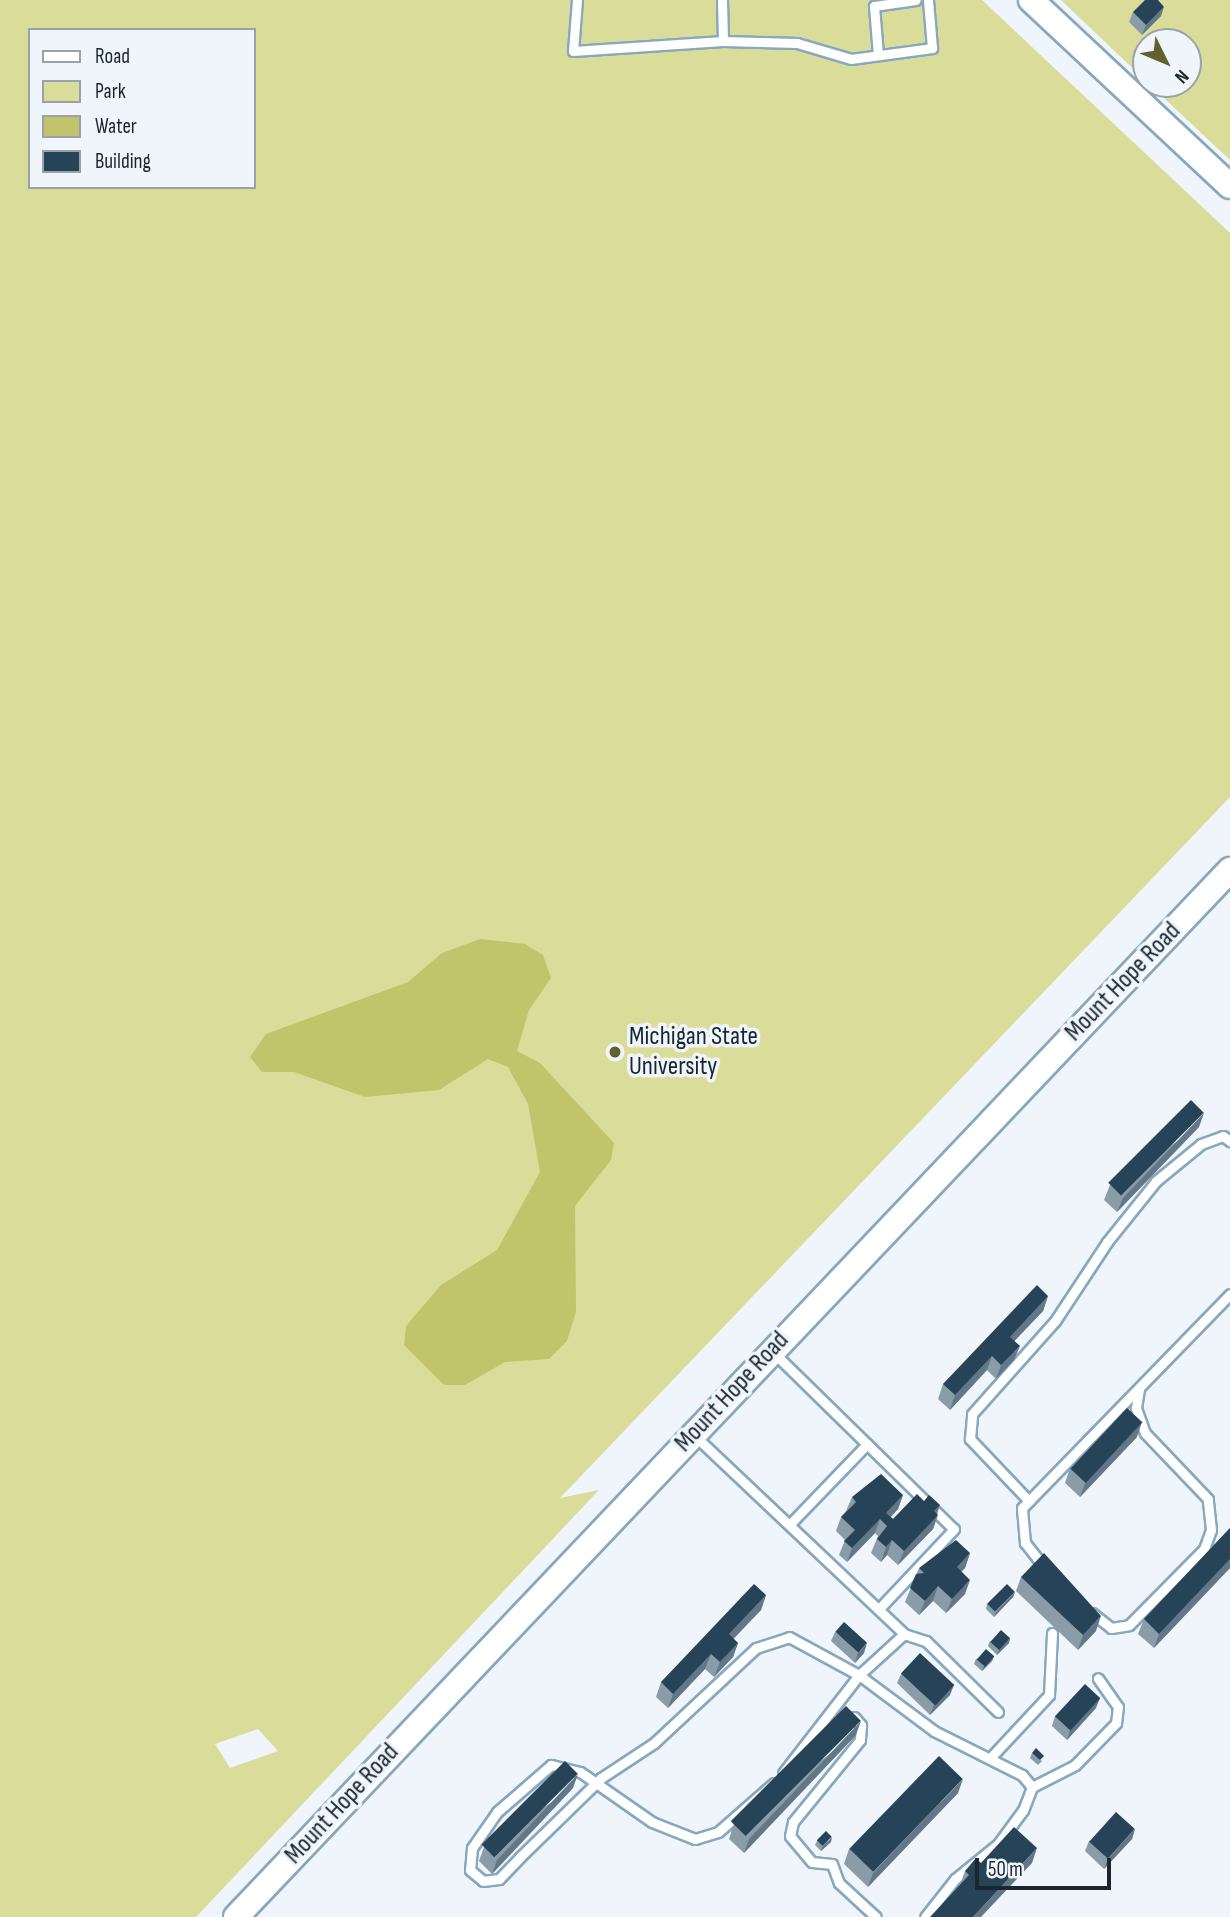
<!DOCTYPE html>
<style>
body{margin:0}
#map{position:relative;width:1230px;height:1917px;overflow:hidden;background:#eff5fa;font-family:"Sofia Sans Condensed",sans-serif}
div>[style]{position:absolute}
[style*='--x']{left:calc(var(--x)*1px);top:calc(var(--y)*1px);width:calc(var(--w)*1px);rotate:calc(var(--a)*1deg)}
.green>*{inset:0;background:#dadc99}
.water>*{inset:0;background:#c2c46b}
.roads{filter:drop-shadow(2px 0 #87a8bf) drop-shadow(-2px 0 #87a8bf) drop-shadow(0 2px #87a8bf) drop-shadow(0 -2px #87a8bf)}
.lane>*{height:9px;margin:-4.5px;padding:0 4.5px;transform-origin:4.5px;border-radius:4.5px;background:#fff}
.secondary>*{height:24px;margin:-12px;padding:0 12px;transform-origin:12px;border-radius:12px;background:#fff}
.wall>*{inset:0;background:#8a9ca8}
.shaded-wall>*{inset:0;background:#627888}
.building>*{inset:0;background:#264357;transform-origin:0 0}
.dots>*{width:19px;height:19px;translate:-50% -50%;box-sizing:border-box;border:4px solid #eff5fa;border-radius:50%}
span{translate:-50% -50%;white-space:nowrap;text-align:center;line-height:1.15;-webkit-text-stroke:7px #eff5fa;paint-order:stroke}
.street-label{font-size:26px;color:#19262f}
.poi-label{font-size:26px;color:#19262f}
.left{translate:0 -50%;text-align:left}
.legend{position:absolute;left:28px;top:28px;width:228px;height:161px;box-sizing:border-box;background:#eff5fa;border:2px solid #99a2a9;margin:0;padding:9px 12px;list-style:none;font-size:21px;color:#19262f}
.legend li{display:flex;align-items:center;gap:14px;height:35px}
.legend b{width:35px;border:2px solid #99a2a9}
.north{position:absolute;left:1132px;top:28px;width:70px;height:70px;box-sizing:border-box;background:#eff5fa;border:2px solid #99a2a9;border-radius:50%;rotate:133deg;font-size:19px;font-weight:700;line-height:28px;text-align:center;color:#19262f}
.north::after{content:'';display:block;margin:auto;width:24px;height:32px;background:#60612e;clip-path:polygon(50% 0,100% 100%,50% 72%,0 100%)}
.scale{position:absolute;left:975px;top:1858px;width:136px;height:32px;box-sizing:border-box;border:4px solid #19262f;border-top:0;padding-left:9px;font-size:21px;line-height:24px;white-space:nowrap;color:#19262f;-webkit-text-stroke:5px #eff5fa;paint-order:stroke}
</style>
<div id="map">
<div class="green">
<div style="clip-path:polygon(evenodd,0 0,982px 0,1230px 233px,1230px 797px,560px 1498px,599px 1490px,196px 1917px,0 1917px,0 0,30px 30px,254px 30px,254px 187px,30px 187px,30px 30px,0 0,258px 1729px,278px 1751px,230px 1768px,215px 1744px,258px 1729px)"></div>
<div style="clip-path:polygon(1061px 0,1230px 0,1230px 160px,1149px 84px,1188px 84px,1188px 42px,1146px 42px,1146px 81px)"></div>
</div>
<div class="water">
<div style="clip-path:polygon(480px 939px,525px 944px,543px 955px,551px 978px,529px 1010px,517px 1051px,540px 1063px,614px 1143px,611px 1160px,575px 1206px,576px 1312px,567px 1341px,549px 1359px,505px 1362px,465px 1385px,444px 1385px,404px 1345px,406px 1326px,441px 1285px,497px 1250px,540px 1172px,528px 1104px,508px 1067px,488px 1059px,439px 1090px,365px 1097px,294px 1072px,262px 1072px,250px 1057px,266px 1034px,408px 982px,442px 953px)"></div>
</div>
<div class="roads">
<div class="lane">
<div style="--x:577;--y:0;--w:51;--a:94.5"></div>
<div style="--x:573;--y:51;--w:150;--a:-3.8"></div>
<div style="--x:723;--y:41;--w:41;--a:-91.4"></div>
<div style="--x:723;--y:41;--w:74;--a:1.5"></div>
<div style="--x:797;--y:43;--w:56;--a:16.5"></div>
<div style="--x:851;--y:59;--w:82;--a:-7.7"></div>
<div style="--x:932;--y:48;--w:48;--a:-94.8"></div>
<div style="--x:878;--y:55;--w:49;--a:-94.7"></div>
<div style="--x:874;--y:6;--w:42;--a:-8.1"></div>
<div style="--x:775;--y:1354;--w:250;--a:44.4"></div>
<div style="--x:954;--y:1529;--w:110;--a:133.2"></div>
<div style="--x:696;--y:1437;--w:286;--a:43.4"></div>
<div style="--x:1029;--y:1501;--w:86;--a:-133.6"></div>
<div style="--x:970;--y:1439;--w:25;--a:-85"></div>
<div style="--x:972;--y:1414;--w:125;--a:-48.3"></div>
<div style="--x:1055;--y:1321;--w:95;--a:-56.6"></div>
<div style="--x:1107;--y:1242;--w:78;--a:-51.2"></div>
<div style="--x:1156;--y:1181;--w:58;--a:-39.4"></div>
<div style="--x:1201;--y:1144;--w:23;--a:-20"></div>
<div style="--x:1223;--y:1136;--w:9;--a:36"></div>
<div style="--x:790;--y:1524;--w:111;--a:-46.1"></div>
<div style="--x:1044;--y:1567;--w:31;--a:-128"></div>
<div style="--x:1025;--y:1543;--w:35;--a:-95"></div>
<div style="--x:1022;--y:1508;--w:298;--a:-45.8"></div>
<div style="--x:1092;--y:1613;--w:24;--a:38"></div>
<div style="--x:1111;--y:1628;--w:18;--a:-9"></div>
<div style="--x:1129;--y:1625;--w:107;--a:-45.4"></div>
<div style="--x:1204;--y:1549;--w:20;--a:-70"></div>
<div style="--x:1211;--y:1530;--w:31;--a:-96"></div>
<div style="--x:1208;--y:1499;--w:91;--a:-133.7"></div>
<div style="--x:1145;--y:1433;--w:27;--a:-110"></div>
<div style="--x:1136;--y:1408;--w:20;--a:-81"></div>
<div style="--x:854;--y:1717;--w:11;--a:49"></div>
<div style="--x:861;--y:1725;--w:15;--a:94"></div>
<div style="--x:860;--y:1740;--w:106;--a:129.3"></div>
<div style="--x:793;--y:1822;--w:14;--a:102"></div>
<div style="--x:790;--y:1836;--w:34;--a:50"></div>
<div style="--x:812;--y:1862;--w:20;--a:6"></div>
<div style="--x:832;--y:1864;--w:20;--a:70"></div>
<div style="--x:839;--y:1883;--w:50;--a:42.6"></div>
<div style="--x:991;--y:1757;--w:85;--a:-46.9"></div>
<div style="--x:1049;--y:1695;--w:62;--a:-87.2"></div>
<div style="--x:783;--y:1773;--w:124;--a:-52.2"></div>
<div style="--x:859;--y:1675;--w:94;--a:36.7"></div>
<div style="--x:934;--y:1731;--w:98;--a:26.6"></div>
<div style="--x:1022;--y:1775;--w:16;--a:50"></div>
<div style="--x:1032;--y:1787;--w:25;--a:111"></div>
<div style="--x:1023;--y:1810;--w:42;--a:126.3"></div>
<div style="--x:998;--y:1844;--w:55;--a:140.9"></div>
<div style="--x:955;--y:1879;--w:48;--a:128.3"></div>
<div style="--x:774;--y:1783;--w:74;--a:138.8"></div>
<div style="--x:718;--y:1832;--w:24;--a:163"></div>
<div style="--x:695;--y:1839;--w:46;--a:-158.4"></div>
<div style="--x:652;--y:1822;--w:68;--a:-145.1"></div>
<div style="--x:596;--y:1783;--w:19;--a:-145"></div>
<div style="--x:580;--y:1772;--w:30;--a:-166"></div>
<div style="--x:551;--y:1765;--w:72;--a:139"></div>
<div style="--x:497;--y:1812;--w:44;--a:124.8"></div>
<div style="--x:472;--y:1848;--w:22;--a:95"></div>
<div style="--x:470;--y:1870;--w:17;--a:40"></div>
<div style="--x:483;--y:1881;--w:16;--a:-7"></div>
<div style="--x:499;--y:1879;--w:30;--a:-46"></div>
<div style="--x:520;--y:1857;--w:106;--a:-44.2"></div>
<div style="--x:596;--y:1783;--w:7;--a:-45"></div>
<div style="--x:601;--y:1778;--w:64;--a:-33.4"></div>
<div style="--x:654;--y:1743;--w:139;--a:-43"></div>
<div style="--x:756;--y:1648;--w:35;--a:-18"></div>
<div style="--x:789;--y:1637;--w:80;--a:28.5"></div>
<div style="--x:859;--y:1675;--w:61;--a:-42.3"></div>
<div style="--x:904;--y:1634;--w:23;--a:18"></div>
<div style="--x:926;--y:1641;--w:101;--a:44.6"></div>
<div style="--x:1032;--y:1787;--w:48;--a:-27.1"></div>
<div style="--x:1075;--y:1765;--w:59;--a:-45.7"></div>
<div style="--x:1116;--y:1723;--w:16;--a:-83"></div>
<div style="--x:1118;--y:1707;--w:35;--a:-125"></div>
</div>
<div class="secondary">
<div style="--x:1031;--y:0;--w:272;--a:43.1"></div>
<div style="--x:236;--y:1917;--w:1444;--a:-46.49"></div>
</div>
</div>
<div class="wall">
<div style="clip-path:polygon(1133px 12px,1161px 16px,1142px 35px,1129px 22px)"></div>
<div style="clip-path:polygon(1199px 1127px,1117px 1212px,1104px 1200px,1110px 1185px)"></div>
<div style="clip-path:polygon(1048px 1296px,1043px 1311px,1014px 1341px,1014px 1360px,996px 1379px,987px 1370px,950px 1410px,938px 1399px,943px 1384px)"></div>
<div style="clip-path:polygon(1137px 1437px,1080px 1497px,1065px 1483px,1070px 1468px)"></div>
<div style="clip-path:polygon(903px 1495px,898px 1509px,891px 1517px,893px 1519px,924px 1501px,940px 1505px,933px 1529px,898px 1565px,887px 1555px,881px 1562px,871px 1553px,878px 1536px,875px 1533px,847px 1562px,839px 1555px,845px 1540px,836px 1531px,841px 1517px,846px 1511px,852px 1497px)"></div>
<div style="clip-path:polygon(1230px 1528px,1230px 1568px,1154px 1648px,1138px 1634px,1144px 1619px)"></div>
<div style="clip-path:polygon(970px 1553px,965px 1568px,961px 1571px,965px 1594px,946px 1613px,933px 1601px,919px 1615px,905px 1602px,919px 1568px)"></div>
<div style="clip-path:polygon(1021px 1577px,1096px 1631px,1078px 1650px,1016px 1591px)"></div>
<div style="clip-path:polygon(1015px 1592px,1013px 1597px,994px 1617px,986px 1609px,987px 1604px)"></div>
<div style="clip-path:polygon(766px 1595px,761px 1610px,733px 1638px,738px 1643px,733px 1657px,714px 1677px,705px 1669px,668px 1708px,656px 1697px,661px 1682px)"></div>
<div style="clip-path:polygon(835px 1632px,864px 1653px,855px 1663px,831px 1641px)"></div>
<div style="clip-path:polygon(1010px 1638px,1009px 1643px,997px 1655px,988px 1646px,990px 1641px)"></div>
<div style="clip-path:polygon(994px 1656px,992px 1661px,982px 1671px,974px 1664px,976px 1659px)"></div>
<div style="clip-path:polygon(901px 1674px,950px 1695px,930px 1715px,897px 1683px)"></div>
<div style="clip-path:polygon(1096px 1708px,1067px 1740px,1052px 1726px,1055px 1716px)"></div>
<div style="clip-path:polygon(856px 1735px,744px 1853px,729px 1839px,734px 1824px)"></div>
<div style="clip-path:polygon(1032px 1753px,1042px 1761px,1038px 1765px,1030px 1758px)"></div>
<div style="clip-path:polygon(573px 1788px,492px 1874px,479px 1861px,484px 1847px)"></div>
<div style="clip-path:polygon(958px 1793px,868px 1887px,844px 1864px,849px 1849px)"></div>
<div style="clip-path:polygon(1135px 1829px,1132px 1839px,1104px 1869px,1085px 1851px,1089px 1841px)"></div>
<div style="clip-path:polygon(817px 1841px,831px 1842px,821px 1851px,815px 1845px)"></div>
<div style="clip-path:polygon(981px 1863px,1032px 1863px,960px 1885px,965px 1871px)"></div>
</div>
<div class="shaded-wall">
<div style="clip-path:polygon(1164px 7px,1161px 16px,1142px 35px,1146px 25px)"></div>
<div style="clip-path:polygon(1204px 1113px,1199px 1127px,1117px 1212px,1123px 1198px)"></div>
<div style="clip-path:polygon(1048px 1296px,1043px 1311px,1005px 1351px,1010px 1337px)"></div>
<div style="clip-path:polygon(1020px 1346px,1014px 1360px,996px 1379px,1001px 1365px)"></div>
<div style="clip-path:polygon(992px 1356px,987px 1370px,950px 1410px,955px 1395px)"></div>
<div style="clip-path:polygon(1142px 1422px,1137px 1437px,1080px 1497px,1085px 1483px)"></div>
<div style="clip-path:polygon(903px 1495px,898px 1509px,885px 1523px,886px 1513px)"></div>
<div style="clip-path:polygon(940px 1505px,934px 1519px,938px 1515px,933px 1529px,898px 1565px,904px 1551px,934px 1511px)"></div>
<div style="clip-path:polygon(880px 1519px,875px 1533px,847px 1562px,852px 1548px)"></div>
<div style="clip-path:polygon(892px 1540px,887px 1555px,881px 1562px,886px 1547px)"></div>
<div style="clip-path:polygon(970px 1553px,965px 1568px,952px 1582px,957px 1567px)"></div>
<div style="clip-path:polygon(1230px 1559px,1230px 1568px,1154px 1648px,1159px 1634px)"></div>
<div style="clip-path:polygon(970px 1580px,965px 1594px,946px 1613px,952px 1599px)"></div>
<div style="clip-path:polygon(938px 1586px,933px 1601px,919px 1615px,925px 1601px)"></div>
<div style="clip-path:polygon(1015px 1592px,1013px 1597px,994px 1617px,996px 1612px)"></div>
<div style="clip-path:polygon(766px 1595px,761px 1610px,724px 1649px,729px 1634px)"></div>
<div style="clip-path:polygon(1101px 1616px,1096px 1631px,1078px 1650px,1083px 1635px)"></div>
<div style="clip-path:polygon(1010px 1638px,1009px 1643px,997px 1655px,999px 1650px)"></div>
<div style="clip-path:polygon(738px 1643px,733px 1657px,714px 1677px,720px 1662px)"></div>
<div style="clip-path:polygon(867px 1643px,864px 1653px,855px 1663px,858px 1653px)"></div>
<div style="clip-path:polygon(711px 1654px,705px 1669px,668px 1708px,673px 1694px)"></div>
<div style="clip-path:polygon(994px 1656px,992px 1661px,982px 1671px,984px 1666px)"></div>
<div style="clip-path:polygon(954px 1685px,950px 1695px,930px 1715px,934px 1705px)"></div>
<div style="clip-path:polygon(1100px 1698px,1096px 1708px,1067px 1740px,1070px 1730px)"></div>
<div style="clip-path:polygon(861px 1721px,856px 1735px,744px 1853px,749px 1839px)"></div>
<div style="clip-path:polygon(578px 1774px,573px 1788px,492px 1874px,497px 1860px)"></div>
<div style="clip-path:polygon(963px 1779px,958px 1793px,868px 1887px,873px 1873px)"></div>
<div style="clip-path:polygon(1135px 1829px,1132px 1839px,1104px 1869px,1108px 1859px)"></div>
<div style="clip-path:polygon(832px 1837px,831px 1842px,821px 1851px,823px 1846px)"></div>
<div style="clip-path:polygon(1037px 1848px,1032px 1863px,981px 1917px,973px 1917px)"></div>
</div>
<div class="building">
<div style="clip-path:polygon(1145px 0,1158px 0,1164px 7px,1146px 25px,1133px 12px)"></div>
<div style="left:1191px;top:1100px;width:18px;height:117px;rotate:45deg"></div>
<div style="clip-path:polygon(1037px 1285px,1048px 1296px,1010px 1337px,1020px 1346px,1001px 1365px,992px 1356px,955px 1395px,943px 1384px)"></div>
<div style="left:1127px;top:1408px;width:21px;height:83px;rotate:43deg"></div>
<div style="clip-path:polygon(881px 1474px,903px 1495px,886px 1513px,893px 1519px,917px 1494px,924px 1501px,929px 1495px,940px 1505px,934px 1511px,938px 1515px,904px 1551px,892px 1540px,886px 1547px,877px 1539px,887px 1526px,880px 1519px,852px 1548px,844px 1541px,855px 1530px,841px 1517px,856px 1502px,852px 1497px)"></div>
<div style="clip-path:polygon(1230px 1528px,1230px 1559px,1159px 1634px,1144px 1619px)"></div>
<div style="clip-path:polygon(956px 1540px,970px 1553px,957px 1567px,970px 1580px,952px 1599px,938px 1586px,925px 1601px,910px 1588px,916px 1574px,924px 1573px,919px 1568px)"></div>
<div style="clip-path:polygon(1044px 1553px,1101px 1616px,1083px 1635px,1021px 1577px)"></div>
<div style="clip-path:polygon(754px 1584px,766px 1595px,729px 1634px,738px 1643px,720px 1662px,711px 1654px,673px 1694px,661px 1682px)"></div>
<div style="left:1007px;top:1584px;width:11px;height:28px;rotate:45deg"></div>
<div style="left:844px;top:1622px;width:31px;height:13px;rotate:42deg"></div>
<div style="left:1001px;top:1630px;width:12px;height:16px;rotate:42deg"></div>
<div style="left:986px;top:1649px;width:11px;height:14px;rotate:41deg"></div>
<div style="left:920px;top:1653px;width:47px;height:28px;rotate:43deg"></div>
<div style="left:1085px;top:1684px;width:21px;height:44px;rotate:43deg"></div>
<div style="left:846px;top:1706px;width:21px;height:163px;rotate:45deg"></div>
<div style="clip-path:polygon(1036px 1748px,1044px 1756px,1040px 1760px,1032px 1753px)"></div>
<div style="left:939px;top:1756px;width:33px;height:129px;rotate:44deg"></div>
<div style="left:565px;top:1761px;width:18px;height:118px;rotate:45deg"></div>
<div style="left:1116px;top:1812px;width:25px;height:40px;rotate:42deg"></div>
<div style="clip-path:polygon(1014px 1827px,1037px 1848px,973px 1917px,930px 1917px,969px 1875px,965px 1871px,976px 1858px,981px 1863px)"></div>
<div style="left:826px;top:1831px;width:8px;height:13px;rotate:45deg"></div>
</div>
<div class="dots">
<div style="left:615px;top:1052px;background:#60612e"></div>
</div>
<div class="street-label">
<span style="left:1123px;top:982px;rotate:-46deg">Mount Hope Road</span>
<span style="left:732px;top:1392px;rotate:-47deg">Mount Hope Road</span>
<span style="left:342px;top:1804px;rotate:-47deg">Mount Hope Road</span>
</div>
<div class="poi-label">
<span class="left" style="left:629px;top:1052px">Michigan State<br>University</span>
</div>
<ul class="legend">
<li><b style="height:9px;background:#fff"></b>Road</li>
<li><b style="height:19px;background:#dadc99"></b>Park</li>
<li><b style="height:19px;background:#c2c46b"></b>Water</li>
<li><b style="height:19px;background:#264357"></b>Building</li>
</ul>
<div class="north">N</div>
<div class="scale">50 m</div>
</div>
